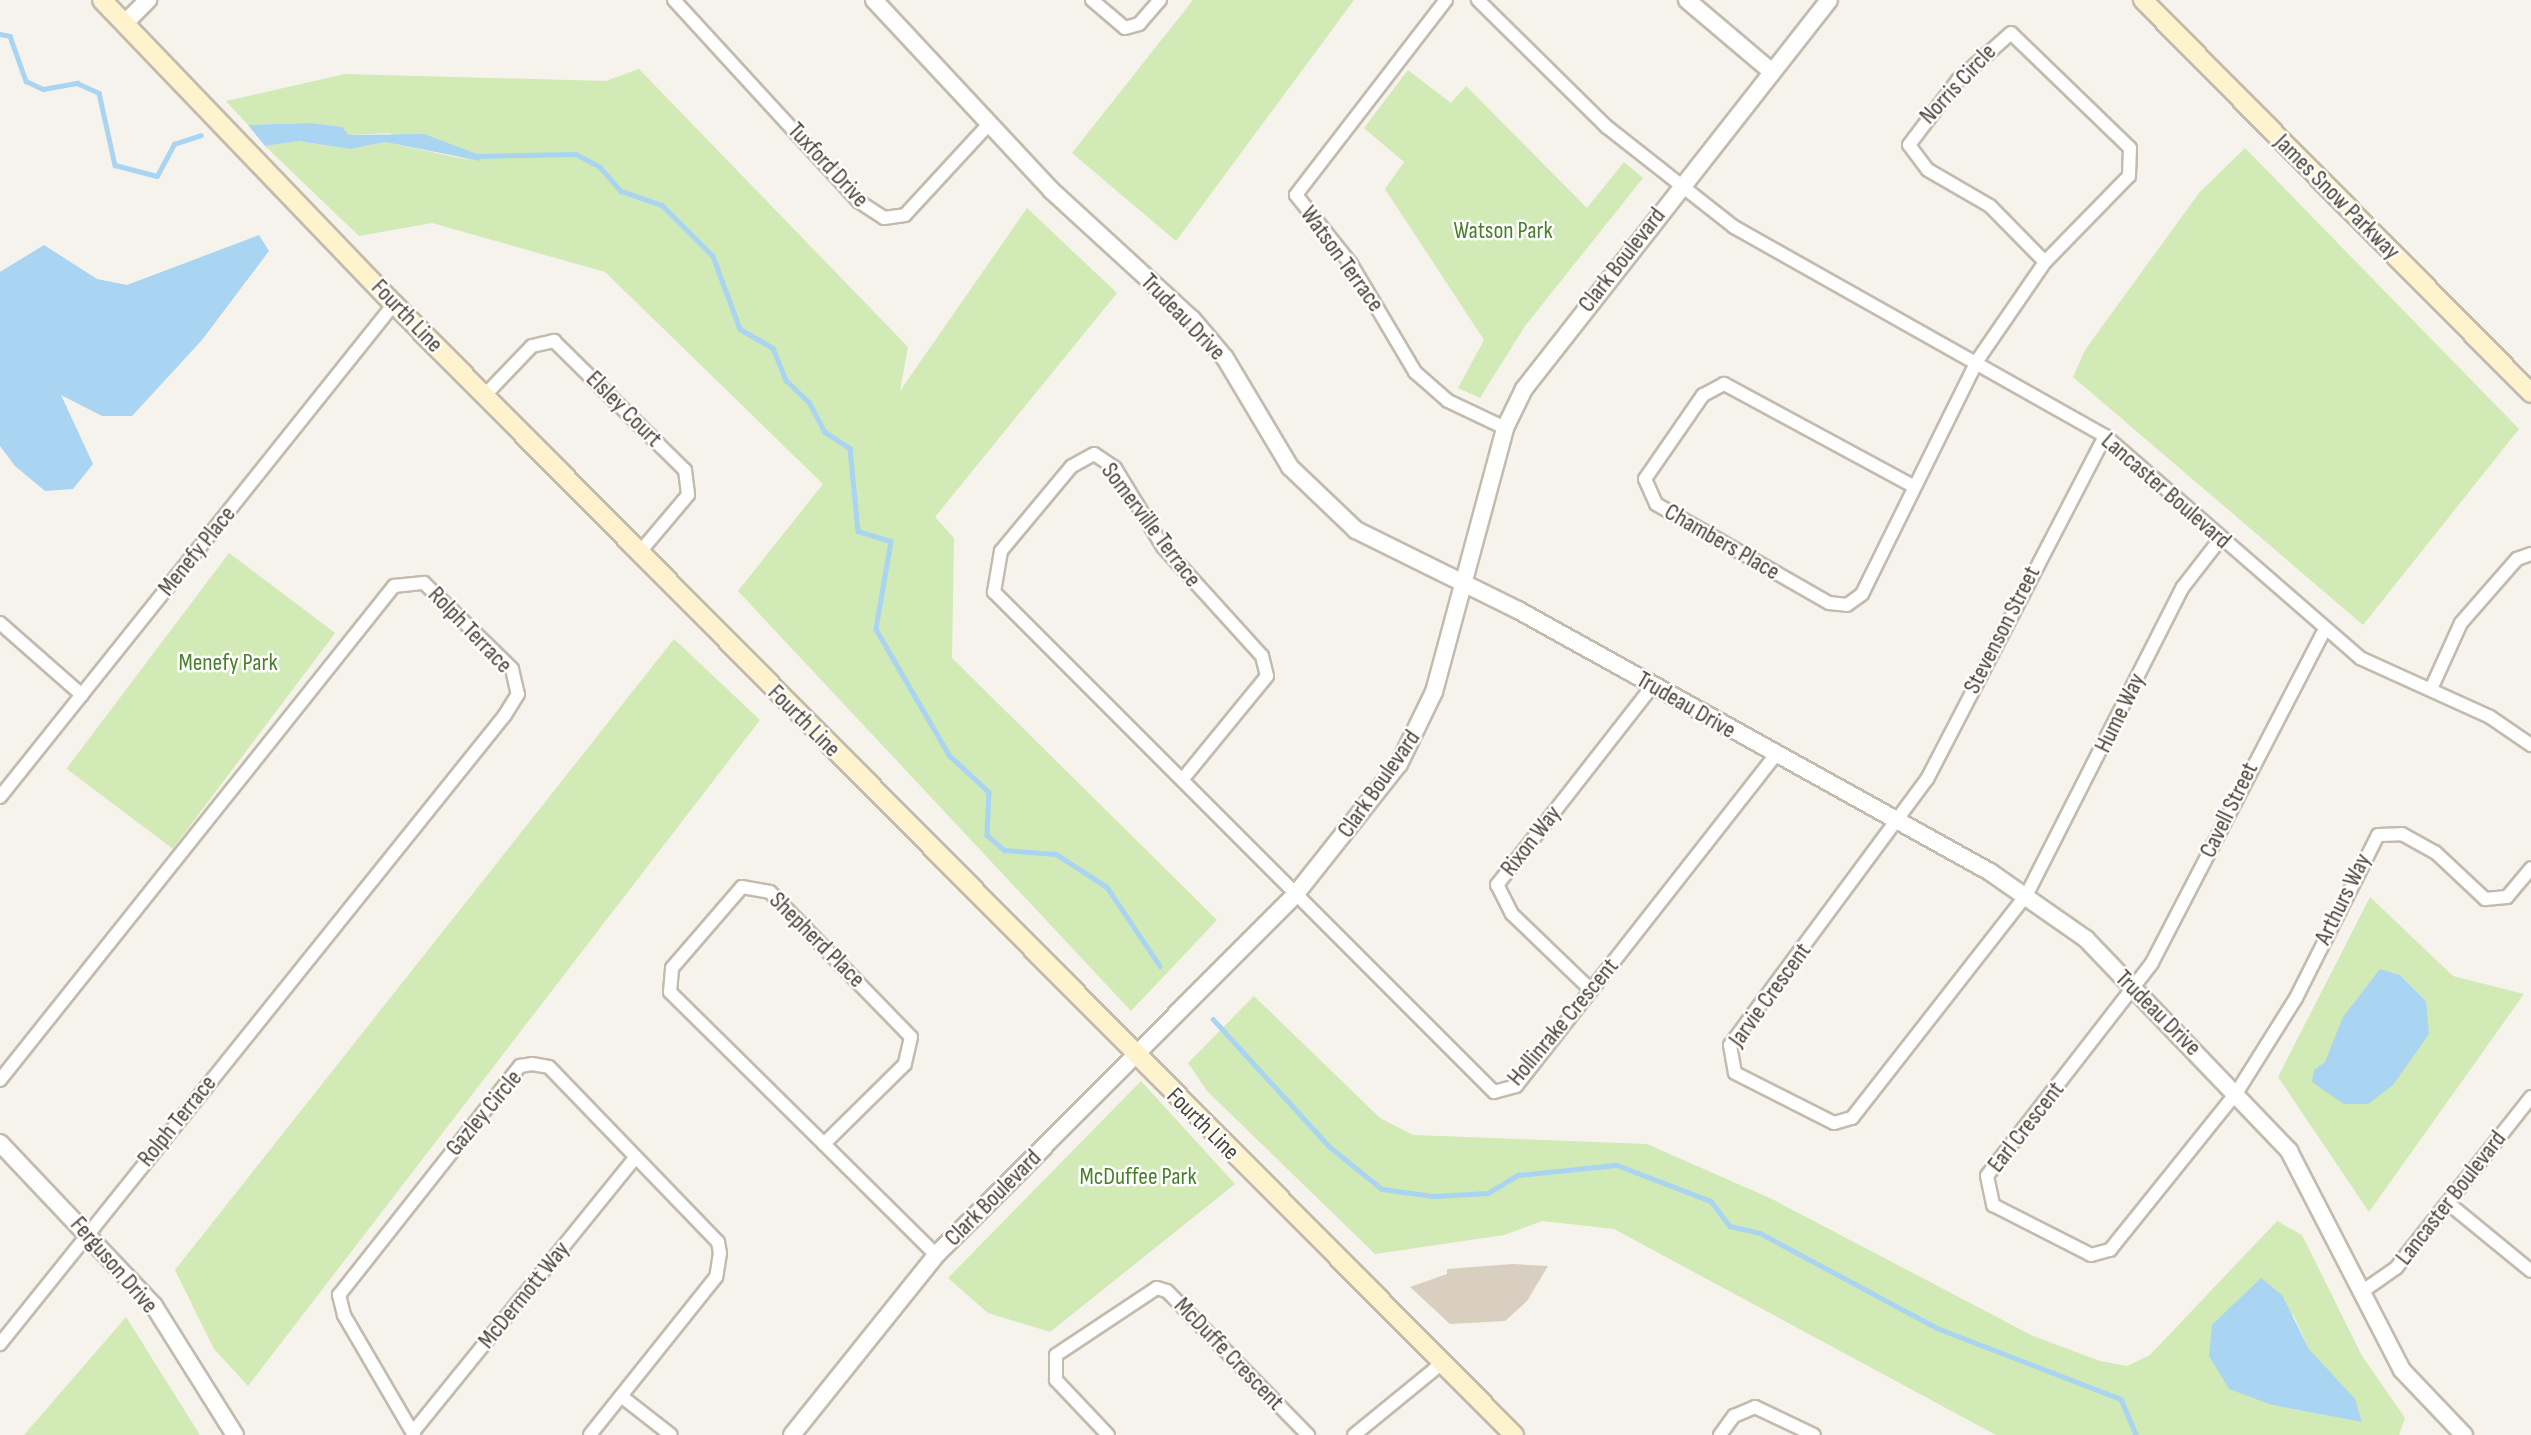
<!DOCTYPE html>
<style>
body{margin:0}
#map{position:relative;width:2531px;height:1435px;overflow:hidden;background:#f6f3ec;font-family:"Sofia Sans Condensed",sans-serif}
div>[style]{position:absolute}
[style*='--x']{left:calc(var(--x)*1px);top:calc(var(--y)*1px);width:calc(var(--w)*1px);rotate:calc(var(--a)*1deg)}
.green>*{inset:0;background:#d2eab5;transform-origin:0 0}
.water>*{inset:0;background:#a9d4f2}
.stream>*{height:4.5px;margin:-2.25px;padding:0 2.25px;transform-origin:2.25px;border-radius:2.25px;background:#a9d4f2}
.building>*{inset:0;background:#d8cfc1}
.roads{filter:drop-shadow(2px 0 #c2bbae) drop-shadow(-2px 0 #c2bbae) drop-shadow(0 2px #c2bbae) drop-shadow(0 -2px #c2bbae)}
.minor>*{height:12px;margin:-6px;padding:0 6px;transform-origin:6px;border-radius:6px;background:#fff}
.tertiary>*{height:16px;margin:-8px;padding:0 8px;transform-origin:8px;border-radius:8px;background:#fff}
.secondary>*{height:18px;margin:-9px;padding:0 9px;transform-origin:9px;border-radius:9px;background:#fff3cd}
span{translate:-50% -50%;white-space:nowrap;text-align:center;line-height:1.15;-webkit-text-stroke:5px #fff;paint-order:stroke}
.street-label{font-size:24px;color:#4b4439}
.park-label{font-size:24px;color:#4a7f2a}
</style>
<div id="map">
<div class="green">
<div style="clip-path:polygon(1193px 0,1354px 0,1176px 241px,1072px 153px)"></div>
<div style="clip-path:polygon(639px 69px,908px 347px,900px 391px,1027px 208px,1117px 293px,935px 517px,954px 538px,952px 658px,1217px 920px,1131px 1011px,738px 591px,823px 484px,605px 272px,432px 223px,359px 236px,265px 146px,297px 141px,350px 149px,385px 142px,469px 160px,389px 133px,349px 135px,310px 123px,248px 125px,226px 101px,345px 74px,606px 81px)"></div>
<div style="clip-path:polygon(1408px 70px,1451px 103px,1466px 86px,1587px 208px,1624px 162px,1643px 178px,1525px 326px,1480px 398px,1458px 388px,1484px 340px,1385px 189px,1404px 162px,1364px 128px)"></div>
<div style="clip-path:polygon(2245px 148px,2519px 429px,2363px 625px,2073px 377px,2085px 350px,2199px 193px)"></div>
<div style="left:229px;top:553px;width:133px;height:270px;rotate:37deg"></div>
<div style="clip-path:polygon(674px 639px,760px 720px,248px 1386px,214px 1349px,175px 1270px)"></div>
<div style="clip-path:polygon(evenodd,2370px 897px,2453px 976px,2524px 994px,2369px 1212px,2278px 1077px,2370px 897px,2400px 975px,2426px 1001px,2314px 1070px,2325px 1062px,2400px 975px)"></div>
<div style="clip-path:polygon(evenodd,1254px 996px,1380px 1118px,1413px 1135px,1647px 1144px,1772px 1199px,2031px 1335px,2100px 1361px,2127px 1366px,2150px 1355px,2277px 1221px,2302px 1235px,2362px 1356px,2405px 1418px,2399px 1435px,1996px 1435px,1614px 1229px,1542px 1221px,1504px 1235px,1375px 1254px,1207px 1091px,1188px 1063px,1254px 996px,2293px 1314px,2309px 1349px,2354px 1399px,2362px 1422px,2272px 1405px,2293px 1314px)"></div>
<div style="clip-path:polygon(1141px 1081px,1235px 1184px,1050px 1332px,988px 1313px,948px 1278px)"></div>
<div style="clip-path:polygon(126px 1317px,200px 1435px,24px 1435px)"></div>
</div>
<div class="water">
<div style="clip-path:polygon(310px 123px,342px 127px,349px 135px,424px 134px,477px 154px,481px 161px,385px 142px,350px 149px,298px 141px,265px 146px,248px 125px)"></div>
<div style="clip-path:polygon(259px 235px,269px 251px,202px 340px,132px 416px,102px 416px,61px 395px,93px 464px,73px 489px,45px 491px,15px 466px,0 446px,0 272px,44px 245px,97px 279px,127px 285px)"></div>
<div style="clip-path:polygon(2380px 969px,2400px 975px,2426px 1001px,2429px 1034px,2393px 1085px,2368px 1104px,2344px 1104px,2312px 1082px,2314px 1070px,2325px 1062px,2343px 1017px)"></div>
<div style="clip-path:polygon(2261px 1278px,2282px 1295px,2309px 1349px,2355px 1399px,2362px 1422px,2272px 1405px,2229px 1389px,2209px 1356px,2212px 1325px)"></div>
</div>
<div class="stream">
<div style="--x:0;--y:34;--w:10;--a:11"></div>
<div style="--x:10;--y:36;--w:48;--a:70.4"></div>
<div style="--x:26;--y:81;--w:19;--a:25"></div>
<div style="--x:43;--y:89;--w:35;--a:-10"></div>
<div style="--x:77;--y:83;--w:24;--a:24"></div>
<div style="--x:99;--y:93;--w:74;--a:77.5"></div>
<div style="--x:115;--y:165;--w:43;--a:14.7"></div>
<div style="--x:157;--y:176;--w:36;--a:-62"></div>
<div style="--x:174;--y:144;--w:28;--a:-18"></div>
<div style="--x:475;--y:156;--w:101;--a:-1.1"></div>
<div style="--x:576;--y:154;--w:27;--a:28"></div>
<div style="--x:600;--y:167;--w:32;--a:49"></div>
<div style="--x:621;--y:191;--w:43;--a:18.9"></div>
<div style="--x:662;--y:205;--w:72;--a:45"></div>
<div style="--x:713;--y:256;--w:78;--a:69.7"></div>
<div style="--x:740;--y:329;--w:38;--a:30"></div>
<div style="--x:773;--y:348;--w:35;--a:68"></div>
<div style="--x:786;--y:380;--w:32;--a:44"></div>
<div style="--x:809;--y:402;--w:34;--a:62"></div>
<div style="--x:825;--y:432;--w:30;--a:33"></div>
<div style="--x:850;--y:448;--w:83;--a:84.5"></div>
<div style="--x:858;--y:531;--w:34;--a:17"></div>
<div style="--x:891;--y:541;--w:89;--a:99.7"></div>
<div style="--x:876;--y:629;--w:146;--a:59.9"></div>
<div style="--x:949;--y:755;--w:54;--a:42.8"></div>
<div style="--x:989;--y:792;--w:43;--a:92.7"></div>
<div style="--x:987;--y:835;--w:23;--a:41"></div>
<div style="--x:1004;--y:850;--w:52;--a:4.4"></div>
<div style="--x:1056;--y:854;--w:61;--a:32.9"></div>
<div style="--x:1107;--y:887;--w:95;--a:56.1"></div>
<div style="--x:1213;--y:1019;--w:173;--a:47.6"></div>
<div style="--x:1330;--y:1147;--w:67;--a:38.9"></div>
<div style="--x:1382;--y:1189;--w:51;--a:7.8"></div>
<div style="--x:1433;--y:1196;--w:55;--a:-3.1"></div>
<div style="--x:1488;--y:1193;--w:35;--a:-31"></div>
<div style="--x:1518;--y:1175;--w:100;--a:-5.8"></div>
<div style="--x:1617;--y:1165;--w:101;--a:21"></div>
<div style="--x:1711;--y:1201;--w:31;--a:53"></div>
<div style="--x:1730;--y:1226;--w:31;--a:13"></div>
<div style="--x:1760;--y:1233;--w:201;--a:28.2"></div>
<div style="--x:1937;--y:1328;--w:197;--a:21.1"></div>
<div style="--x:2121;--y:1399;--w:39;--a:67"></div>
</div>
<div class="building">
<div style="clip-path:polygon(1513px 1264px,1548px 1266px,1527px 1301px,1505px 1321px,1450px 1324px,1410px 1287px,1447px 1274px,1447px 1269px)"></div>
</div>
<div class="roads">
<div class="minor">
<div style="--x:674;--y:0;--w:273;--a:47.5"></div>
<div style="--x:858;--y:201;--w:31;--a:33"></div>
<div style="--x:884;--y:218;--w:21;--a:-8"></div>
<div style="--x:905;--y:215;--w:125;--a:-47.3"></div>
<div style="--x:1092;--y:0;--w:43;--a:40.3"></div>
<div style="--x:1125;--y:28;--w:15;--a:-16"></div>
<div style="--x:1139;--y:24;--w:32;--a:-49"></div>
<div style="--x:1446;--y:0;--w:246;--a:127.6"></div>
<div style="--x:1296;--y:195;--w:88;--a:51.4"></div>
<div style="--x:1351;--y:264;--w:126;--a:59.3"></div>
<div style="--x:1415;--y:372;--w:44;--a:41.3"></div>
<div style="--x:1448;--y:401;--w:63;--a:25.3"></div>
<div style="--x:1478;--y:0;--w:181;--a:44.6"></div>
<div style="--x:1607;--y:127;--w:162;--a:38.2"></div>
<div style="--x:1734;--y:227;--w:426;--a:29.4"></div>
<div style="--x:2105;--y:436;--w:338;--a:41"></div>
<div style="--x:2360;--y:658;--w:143;--a:24.4"></div>
<div style="--x:2490;--y:717;--w:50;--a:34.3"></div>
<div style="--x:485;--y:395;--w:68;--a:-46.2"></div>
<div style="--x:532;--y:346;--w:23;--a:-13"></div>
<div style="--x:554;--y:341;--w:184;--a:44.6"></div>
<div style="--x:685;--y:470;--w:25;--a:83"></div>
<div style="--x:688;--y:495;--w:76;--a:130.2"></div>
<div style="--x:2105;--y:436;--w:386;--a:117.4"></div>
<div style="--x:1927;--y:779;--w:331;--a:126.5"></div>
<div style="--x:1730;--y:1045;--w:28;--a:80"></div>
<div style="--x:1735;--y:1073;--w:111;--a:26.8"></div>
<div style="--x:1834;--y:1123;--w:19;--a:-16"></div>
<div style="--x:1852;--y:1118;--w:284;--a:-52"></div>
<div style="--x:2027;--y:894;--w:344;--a:-63.1"></div>
<div style="--x:2183;--y:587;--w:62;--a:-52.2"></div>
<div style="--x:1913;--y:486;--w:215;--a:-151.6"></div>
<div style="--x:1724;--y:384;--w:24;--a:152"></div>
<div style="--x:1703;--y:395;--w:102;--a:124.6"></div>
<div style="--x:1645;--y:479;--w:27;--a:66"></div>
<div style="--x:1656;--y:504;--w:199;--a:29.8"></div>
<div style="--x:1829;--y:603;--w:18;--a:6"></div>
<div style="--x:1847;--y:605;--w:19;--a:-36"></div>
<div style="--x:1862;--y:594;--w:260;--a:-63.7"></div>
<div style="--x:1977;--y:361;--w:120;--a:-55.5"></div>
<div style="--x:2045;--y:262;--w:120;--a:-45.7"></div>
<div style="--x:2129;--y:176;--w:28;--a:-88"></div>
<div style="--x:2130;--y:148;--w:165;--a:-136"></div>
<div style="--x:2011;--y:33;--w:71;--a:138.4"></div>
<div style="--x:1958;--y:80;--w:81;--a:127"></div>
<div style="--x:1909;--y:145;--w:31;--a:53"></div>
<div style="--x:1928;--y:170;--w:72;--a:30.1"></div>
<div style="--x:1990;--y:206;--w:78;--a:45.5"></div>
<div style="--x:0;--y:623;--w:109;--a:41.3"></div>
<div style="--x:2325;--y:629;--w:376;--a:117.4"></div>
<div style="--x:2152;--y:963;--w:269;--a:127.8"></div>
<div style="--x:1987;--y:1176;--w:30;--a:78"></div>
<div style="--x:1993;--y:1205;--w:110;--a:27"></div>
<div style="--x:2091;--y:1255;--w:20;--a:-15"></div>
<div style="--x:2110;--y:1250;--w:203;--a:-51.2"></div>
<div style="--x:2237;--y:1092;--w:111;--a:-57.9"></div>
<div style="--x:2296;--y:998;--w:182;--a:-63.3"></div>
<div style="--x:2378;--y:835;--w:24;--a:-2"></div>
<div style="--x:2402;--y:834;--w:38;--a:29"></div>
<div style="--x:2435;--y:852;--w:69;--a:43.2"></div>
<div style="--x:2485;--y:899;--w:22;--a:-5"></div>
<div style="--x:2507;--y:897;--w:38;--a:-50"></div>
<div style="--x:2431;--y:689;--w:72;--a:-65.6"></div>
<div style="--x:2461;--y:623;--w:85;--a:-48.8"></div>
<div style="--x:2517;--y:559;--w:15;--a:-20"></div>
<div style="--x:1182;--y:780;--w:134;--a:-50.7"></div>
<div style="--x:1267;--y:676;--w:21;--a:-104"></div>
<div style="--x:1262;--y:656;--w:147;--a:-132.2"></div>
<div style="--x:1163;--y:547;--w:92;--a:-121.3"></div>
<div style="--x:1115;--y:468;--w:25;--a:-146"></div>
<div style="--x:1094;--y:454;--w:26;--a:151"></div>
<div style="--x:1071;--y:467;--w:109;--a:129.8"></div>
<div style="--x:1001;--y:551;--w:42;--a:99.7"></div>
<div style="--x:994;--y:592;--w:707;--a:45"></div>
<div style="--x:1494;--y:1092;--w:23;--a:-15"></div>
<div style="--x:1516;--y:1086;--w:420;--a:-51.9"></div>
<div style="--x:0;--y:797;--w:631;--a:-51.37"></div>
<div style="--x:1591;--y:990;--w:110;--a:-136.1"></div>
<div style="--x:1512;--y:914;--w:33;--a:-117"></div>
<div style="--x:1497;--y:885;--w:254;--a:-52"></div>
<div style="--x:0;--y:1080;--w:632;--a:-51.43"></div>
<div style="--x:394;--y:586;--w:30;--a:-6"></div>
<div style="--x:424;--y:583;--w:123;--a:44.3"></div>
<div style="--x:512;--y:669;--w:26;--a:77"></div>
<div style="--x:518;--y:694;--w:25;--a:122"></div>
<div style="--x:505;--y:715;--w:807;--a:128.76"></div>
<div style="--x:824;--y:1144;--w:216;--a:-135.4"></div>
<div style="--x:670;--y:992;--w:24;--a:-85"></div>
<div style="--x:672;--y:968;--w:107;--a:-49.2"></div>
<div style="--x:742;--y:887;--w:28;--a:10"></div>
<div style="--x:770;--y:892;--w:202;--a:45.8"></div>
<div style="--x:911;--y:1037;--w:28;--a:103"></div>
<div style="--x:905;--y:1064;--w:114;--a:135.4"></div>
<div style="--x:824;--y:1144;--w:158;--a:44.7"></div>
<div style="--x:2448;--y:1203;--w:107;--a:39.3"></div>
<div style="--x:2363;--y:1291;--w:40;--a:-34.9"></div>
<div style="--x:2396;--y:1268;--w:218;--a:-51.7"></div>
<div style="--x:621;--y:1396;--w:63;--a:38"></div>
<div style="--x:413;--y:1432;--w:353;--a:-51"></div>
<div style="--x:414;--y:1435;--w:139;--a:-120.3"></div>
<div style="--x:344;--y:1315;--w:21;--a:-104"></div>
<div style="--x:339;--y:1295;--w:292;--a:-51.7"></div>
<div style="--x:520;--y:1066;--w:12;--a:-9"></div>
<div style="--x:532;--y:1064;--w:17;--a:10"></div>
<div style="--x:549;--y:1067;--w:243;--a:46"></div>
<div style="--x:718;--y:1242;--w:11;--a:80"></div>
<div style="--x:720;--y:1253;--w:24;--a:99"></div>
<div style="--x:716;--y:1277;--w:202;--a:128.6"></div>
<div style="--x:1108;--y:1435;--w:76;--a:-133.4"></div>
<div style="--x:1056;--y:1380;--w:25;--a:-90"></div>
<div style="--x:1056;--y:1355;--w:121;--a:-33.6"></div>
<div style="--x:1157;--y:1288;--w:10;--a:17"></div>
<div style="--x:1167;--y:1291;--w:202;--a:45.6"></div>
<div style="--x:1354;--y:1435;--w:112;--a:-39.2"></div>
<div style="--x:1720;--y:1435;--w:24;--a:-54"></div>
<div style="--x:1734;--y:1416;--w:23;--a:-23"></div>
<div style="--x:1755;--y:1407;--w:65;--a:25.4"></div>
</div>
<div class="tertiary">
<div style="--x:874;--y:0;--w:260;--a:47"></div>
<div style="--x:1051;--y:190;--w:191;--a:42.5"></div>
<div style="--x:1192;--y:319;--w:51;--a:49.8"></div>
<div style="--x:1225;--y:358;--w:127;--a:59.2"></div>
<div style="--x:1290;--y:467;--w:91;--a:43.7"></div>
<div style="--x:1356;--y:530;--w:181;--a:26.3"></div>
<div style="--x:1518;--y:610;--w:540;--a:29.03"></div>
<div style="--x:1990;--y:872;--w:117;--a:34.9"></div>
<div style="--x:2086;--y:939;--w:294;--a:46.2"></div>
<div style="--x:2289;--y:1151;--w:246;--a:62.7"></div>
<div style="--x:2402;--y:1370;--w:90;--a:46.4"></div>
<div style="--x:1687;--y:0;--w:111;--a:40.3"></div>
<div style="--x:125;--y:23;--w:33;--a:-45"></div>
<div style="--x:0;--y:1143;--w:224;--a:46.6"></div>
<div style="--x:154;--y:1306;--w:152;--a:57.9"></div>
<div style="--x:792;--y:1435;--w:231;--a:-51.3"></div>
<div style="--x:936;--y:1255;--w:508;--a:-45.08"></div>
<div style="--x:1295;--y:895;--w:167;--a:-51.6"></div>
<div style="--x:1399;--y:764;--w:80;--a:-64.1"></div>
<div style="--x:1434;--y:692;--w:273;--a:-74.9"></div>
<div style="--x:1505;--y:428;--w:43;--a:-64"></div>
<div style="--x:1524;--y:389;--w:494;--a:-51.9"></div>
</div>
<div class="secondary">
<div style="--x:102;--y:0;--w:422;--a:46.2"></div>
<div style="--x:394;--y:304;--w:1592;--a:45.28"></div>
<div style="--x:2143;--y:0;--w:552;--a:45.37"></div>
</div>
</div>
<div class="street-label">
<span style="left:1958px;top:84px;rotate:-47deg">Norris Circle</span>
<span style="left:828px;top:165px;rotate:47deg">Tuxford Drive</span>
<span style="left:2337px;top:197px;rotate:45deg">James Snow Parkway</span>
<span style="left:1342px;top:259px;rotate:54deg">Watson Terrace</span>
<span style="left:1622px;top:260px;rotate:-52deg">Clark Boulevard</span>
<span style="left:407px;top:316px;rotate:46deg">Fourth Line</span>
<span style="left:1183px;top:317px;rotate:46deg">Trudeau Drive</span>
<span style="left:624px;top:409px;rotate:45deg">Elsley Court</span>
<span style="left:2166px;top:491px;rotate:41deg">Lancaster Boulevard</span>
<span style="left:1151px;top:525px;rotate:53deg">Somerville Terrace</span>
<span style="left:1722px;top:542px;rotate:30deg">Chambers Place</span>
<span style="left:197px;top:551px;rotate:-51deg">Menefy Place</span>
<span style="left:470px;top:630px;rotate:46deg">Rolph Terrace</span>
<span style="left:2002px;top:630px;rotate:-63deg">Stevenson Street</span>
<span style="left:1686px;top:705px;rotate:30deg">Trudeau Drive</span>
<span style="left:2120px;top:713px;rotate:-64deg">Hume Way</span>
<span style="left:804px;top:721px;rotate:45deg">Fourth Line</span>
<span style="left:1379px;top:784px;rotate:-55deg">Clark Boulevard</span>
<span style="left:2229px;top:810px;rotate:-64deg">Cavell Street</span>
<span style="left:1531px;top:841px;rotate:-52deg">Rixon Way</span>
<span style="left:2343px;top:899px;rotate:-64deg">Arthurs Way</span>
<span style="left:817px;top:940px;rotate:45deg">Shepherd Place</span>
<span style="left:1770px;top:995px;rotate:-54deg">Jarvie Crescent</span>
<span style="left:2158px;top:1013px;rotate:45deg">Trudeau Drive</span>
<span style="left:1563px;top:1022px;rotate:-50deg">Hollinrake Crescent</span>
<span style="left:484px;top:1113px;rotate:-50deg">Gazley Circle</span>
<span style="left:177px;top:1121px;rotate:-51deg">Rolph Terrace</span>
<span style="left:1203px;top:1124px;rotate:45deg">Fourth Line</span>
<span style="left:2026px;top:1127px;rotate:-52deg">Earl Crescent</span>
<span style="left:993px;top:1198px;rotate:-45deg">Clark Boulevard</span>
<span style="left:2451px;top:1198px;rotate:-52deg">Lancaster Boulevard</span>
<span style="left:114px;top:1265px;rotate:49deg">Ferguson Drive</span>
<span style="left:524px;top:1295px;rotate:-51deg">McDermott Way</span>
<span style="left:1229px;top:1354px;rotate:46deg">McDuffe Crescent</span>
</div>
<div class="park-label">
<span style="left:1503px;top:231px">Watson Park</span>
<span style="left:228px;top:663px">Menefy Park</span>
<span style="left:1138px;top:1177px">McDuffee Park</span>
</div>
</div>
